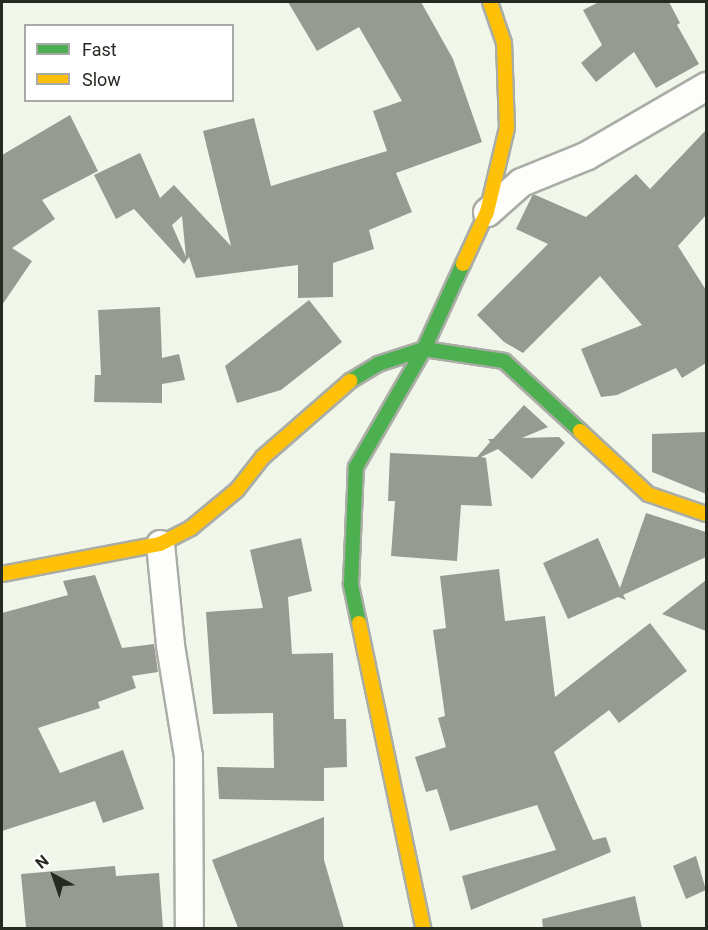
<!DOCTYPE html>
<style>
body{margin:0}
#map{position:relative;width:708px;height:930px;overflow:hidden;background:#f1f6eb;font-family:Roboto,sans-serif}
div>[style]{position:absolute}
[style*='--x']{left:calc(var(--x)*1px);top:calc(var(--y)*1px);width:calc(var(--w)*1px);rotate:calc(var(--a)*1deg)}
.building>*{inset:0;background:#969a92}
.roads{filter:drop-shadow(2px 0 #aaada5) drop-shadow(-2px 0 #aaada5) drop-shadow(0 2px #aaada5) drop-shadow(0 -2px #aaada5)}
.street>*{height:27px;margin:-13.5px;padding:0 13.5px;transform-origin:13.5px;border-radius:13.5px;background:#fdfefc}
.fast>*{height:14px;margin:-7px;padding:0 7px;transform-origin:7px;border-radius:7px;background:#4caf50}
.slow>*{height:14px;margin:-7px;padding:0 7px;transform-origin:7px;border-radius:7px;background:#ffc107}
span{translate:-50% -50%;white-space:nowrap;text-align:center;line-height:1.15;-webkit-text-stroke:6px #fff;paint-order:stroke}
.frame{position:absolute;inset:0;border:3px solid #272a23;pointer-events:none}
.legend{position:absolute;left:24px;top:24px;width:210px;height:78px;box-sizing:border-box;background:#fff;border:2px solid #a9aaa7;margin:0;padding:8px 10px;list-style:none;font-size:18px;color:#272a23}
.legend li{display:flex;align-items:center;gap:12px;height:30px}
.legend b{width:30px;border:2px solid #a9aaa7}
.north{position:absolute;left:24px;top:846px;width:60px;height:60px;-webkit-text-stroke:4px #fff;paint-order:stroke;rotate:320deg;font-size:16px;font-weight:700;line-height:24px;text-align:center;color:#272a23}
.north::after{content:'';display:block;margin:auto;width:21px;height:27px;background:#272a23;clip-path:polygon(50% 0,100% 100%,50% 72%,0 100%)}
</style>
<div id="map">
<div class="building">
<div style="clip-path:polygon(evenodd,288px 2px,421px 2px,453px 59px,482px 142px,396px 173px,412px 212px,369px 230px,374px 249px,333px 263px,333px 297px,298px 298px,298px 265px,196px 278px,189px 257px,184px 264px,134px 209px,116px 219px,94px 175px,140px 153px,160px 198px,174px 185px,231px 246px,203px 131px,254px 118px,271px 186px,387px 151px,373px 111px,402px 101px,359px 27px,317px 51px,288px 2px,182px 216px,186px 257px,172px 225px,182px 216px)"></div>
<div style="clip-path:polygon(599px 2px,669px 2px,680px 23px,677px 25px,699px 64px,656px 88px,634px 52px,596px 82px,581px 63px,602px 45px,583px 10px)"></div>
<div style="clip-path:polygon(70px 115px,98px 171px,42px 200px,55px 219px,12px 248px,32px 261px,2px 305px,2px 155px)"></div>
<div style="clip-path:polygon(706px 130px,706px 215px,678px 246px,706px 290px,706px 363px,682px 378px,676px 368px,617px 395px,601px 397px,581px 349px,642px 325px,600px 276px,523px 353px,504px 342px,477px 315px,548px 244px,516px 229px,533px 194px,586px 217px,636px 174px,650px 189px)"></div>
<div style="clip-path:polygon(309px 300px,342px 342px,281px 390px,237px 403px,225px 366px)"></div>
<div style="clip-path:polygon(160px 307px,162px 358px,179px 354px,185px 380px,162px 384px,162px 403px,94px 402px,95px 375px,101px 375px,98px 310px)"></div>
<div style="clip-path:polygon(524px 405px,548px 427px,522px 438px,559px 437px,565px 443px,532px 479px,498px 449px,481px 457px,486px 458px,492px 506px,461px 505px,457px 561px,391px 556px,395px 501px,388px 501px,390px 453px,477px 457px,490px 442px,488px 439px,493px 439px)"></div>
<div style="clip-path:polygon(706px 432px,706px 494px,652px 472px,652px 434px)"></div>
<div style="clip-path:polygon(646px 513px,706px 532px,706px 557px,623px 595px,626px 600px,618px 597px,568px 619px,543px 563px,598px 538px,620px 588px)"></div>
<div style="clip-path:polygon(301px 538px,312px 591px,288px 597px,292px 654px,333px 653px,334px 719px,346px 719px,347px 767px,324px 768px,324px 801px,219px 799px,217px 767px,274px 768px,273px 713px,213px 714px,206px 612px,263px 608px,250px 550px)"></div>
<div style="clip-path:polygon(499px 569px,505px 621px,545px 616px,555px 697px,650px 623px,687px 671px,619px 723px,609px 710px,554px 752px,593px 840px,606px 837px,611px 852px,471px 910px,462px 876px,556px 850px,537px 805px,450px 831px,437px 789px,426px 792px,415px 757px,446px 747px,438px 718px,445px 716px,433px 630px,446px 628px,440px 576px)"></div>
<div style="clip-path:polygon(95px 575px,122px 648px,154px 644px,158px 672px,132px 676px,136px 688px,98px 702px,100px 708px,38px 728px,60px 773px,123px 750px,144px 809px,103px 823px,95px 801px,2px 831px,2px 613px,68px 595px,63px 581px)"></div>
<div style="clip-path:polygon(706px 580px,706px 631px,662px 614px)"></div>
<div style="clip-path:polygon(324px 817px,324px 860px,344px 928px,238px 928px,212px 860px)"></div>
<div style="clip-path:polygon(696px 856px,706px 890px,686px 899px,673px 866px)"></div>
<div style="clip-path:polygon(115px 866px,116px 876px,159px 873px,163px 928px,26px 928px,21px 874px)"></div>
<div style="clip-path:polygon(635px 896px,642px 928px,543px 928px,542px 919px)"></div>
</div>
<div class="roads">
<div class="street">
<div style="--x:487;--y:212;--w:45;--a:-41.4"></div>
<div style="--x:521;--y:182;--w:71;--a:-22.2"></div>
<div style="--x:587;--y:155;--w:138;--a:-30.1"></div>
<div style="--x:160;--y:544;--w:101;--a:84.3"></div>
<div style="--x:170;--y:645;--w:112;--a:80.8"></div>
<div style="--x:188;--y:756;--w:172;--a:89.7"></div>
</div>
<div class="fast">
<div style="--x:350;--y:381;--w:33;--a:-31"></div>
<div style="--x:378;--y:364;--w:48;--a:-18.1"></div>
<div style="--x:424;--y:349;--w:81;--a:8.5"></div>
<div style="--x:504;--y:361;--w:103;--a:42.6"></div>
<div style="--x:359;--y:623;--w:40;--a:-102"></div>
<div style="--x:351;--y:584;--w:117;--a:-87.6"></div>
<div style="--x:356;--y:467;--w:136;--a:-60"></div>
<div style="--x:424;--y:349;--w:94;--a:-65.4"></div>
</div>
<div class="slow">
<div style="--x:463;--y:264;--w:57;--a:-65.2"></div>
<div style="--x:487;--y:212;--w:86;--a:-76.6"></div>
<div style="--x:507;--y:128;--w:85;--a:-92"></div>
<div style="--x:504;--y:43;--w:43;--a:-108.9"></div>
<div style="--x:580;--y:431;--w:93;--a:42.8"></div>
<div style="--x:648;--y:494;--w:61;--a:19"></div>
<div style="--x:2;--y:574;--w:161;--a:-10.8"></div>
<div style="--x:160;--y:544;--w:35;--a:-27"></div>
<div style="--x:191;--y:528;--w:60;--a:-39.6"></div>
<div style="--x:237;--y:490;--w:42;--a:-51.8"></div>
<div style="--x:263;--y:457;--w:116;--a:-41.1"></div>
<div style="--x:359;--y:623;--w:312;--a:78.1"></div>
</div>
</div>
<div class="frame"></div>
<ul class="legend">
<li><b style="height:8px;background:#4caf50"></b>Fast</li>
<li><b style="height:8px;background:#ffc107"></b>Slow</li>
</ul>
<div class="north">N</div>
</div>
